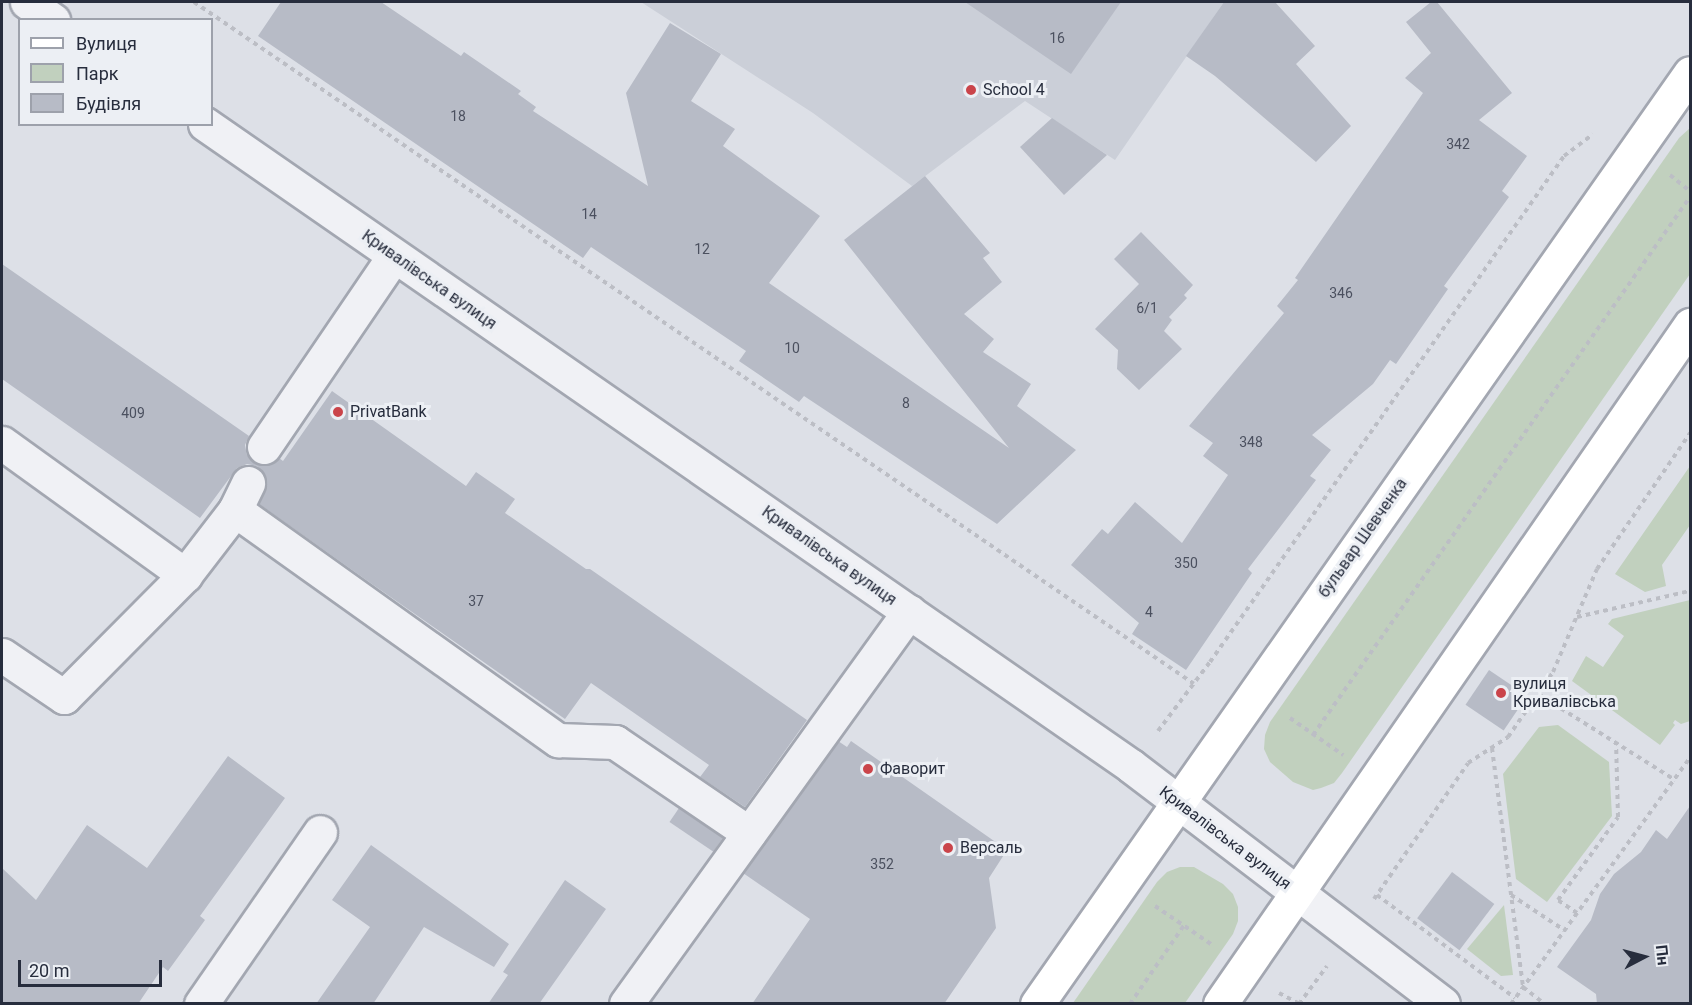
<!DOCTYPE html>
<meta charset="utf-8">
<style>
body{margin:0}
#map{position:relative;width:1692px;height:1005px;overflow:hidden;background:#dde0e7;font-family:Roboto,sans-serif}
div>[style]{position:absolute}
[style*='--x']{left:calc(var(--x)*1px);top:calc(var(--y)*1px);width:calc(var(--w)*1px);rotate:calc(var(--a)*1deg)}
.built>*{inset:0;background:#cbcfd8}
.green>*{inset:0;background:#c1d0be}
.building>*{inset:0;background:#b7bbc6;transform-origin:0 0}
.path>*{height:4px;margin-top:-2px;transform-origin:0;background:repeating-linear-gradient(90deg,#bcbec5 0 4.5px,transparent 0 9px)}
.roads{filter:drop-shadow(2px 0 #a3a7b1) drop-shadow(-2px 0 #a3a7b1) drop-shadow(0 2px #a3a7b1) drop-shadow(0 -2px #a3a7b1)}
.minor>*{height:33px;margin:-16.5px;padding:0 16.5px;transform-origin:16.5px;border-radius:16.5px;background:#f0f1f5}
.major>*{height:33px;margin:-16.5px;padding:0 16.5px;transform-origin:16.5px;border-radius:16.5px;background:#fff}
.dots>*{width:16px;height:16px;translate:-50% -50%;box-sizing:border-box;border:3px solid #eceff4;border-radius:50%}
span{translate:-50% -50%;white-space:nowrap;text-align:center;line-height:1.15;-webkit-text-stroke:6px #eceff4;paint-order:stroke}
.number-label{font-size:14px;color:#4b505f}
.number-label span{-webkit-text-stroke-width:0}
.poi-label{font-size:16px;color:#272d3d}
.left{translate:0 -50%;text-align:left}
.street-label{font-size:16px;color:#272d3d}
.frame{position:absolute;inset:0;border:3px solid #272d3d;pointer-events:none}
.legend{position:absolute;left:18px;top:18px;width:195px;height:108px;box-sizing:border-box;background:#eceff4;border:2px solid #9da1ab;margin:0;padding:8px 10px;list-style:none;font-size:18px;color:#272d3d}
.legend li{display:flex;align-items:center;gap:12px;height:30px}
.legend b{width:30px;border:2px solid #9da1ab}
.north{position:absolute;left:1614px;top:927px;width:60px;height:60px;-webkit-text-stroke:4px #eceff4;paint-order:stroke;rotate:84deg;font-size:16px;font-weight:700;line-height:24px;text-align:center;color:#272d3d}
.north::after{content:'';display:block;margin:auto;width:21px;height:27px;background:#272d3d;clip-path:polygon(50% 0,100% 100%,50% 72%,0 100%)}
.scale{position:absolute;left:18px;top:960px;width:144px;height:27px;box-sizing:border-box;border:3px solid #272d3d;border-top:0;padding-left:8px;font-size:18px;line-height:21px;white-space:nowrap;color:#272d3d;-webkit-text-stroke:4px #eceff4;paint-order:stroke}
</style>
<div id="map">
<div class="built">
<div style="clip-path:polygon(641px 2px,1224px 2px,1115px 160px,1025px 101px,912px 186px,813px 113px)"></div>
</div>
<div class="green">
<div style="clip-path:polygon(1690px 128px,1690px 274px,1342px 773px,1334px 783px,1321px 788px,1313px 790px,1293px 782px,1270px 762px,1264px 749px,1265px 735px,1270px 722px,1679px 138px)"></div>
<div style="clip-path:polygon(1690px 466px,1690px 525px,1662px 565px,1666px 586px,1645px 592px,1615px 574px)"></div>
<div style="clip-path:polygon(1690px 600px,1690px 721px,1681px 724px,1675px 720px,1673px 723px,1675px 725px,1660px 745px,1572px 681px,1586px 656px,1603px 667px,1624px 636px,1608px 624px,1612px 619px)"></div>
<div style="clip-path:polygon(1558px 725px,1609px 762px,1612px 816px,1547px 902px,1516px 879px,1503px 774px,1539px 727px)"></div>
<div style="clip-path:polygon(1180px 867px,1194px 867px,1223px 884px,1233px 894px,1238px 907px,1238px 921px,1233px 934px,1185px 1003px,1073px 1003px,1157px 882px,1167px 872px)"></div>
<div style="clip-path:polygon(1504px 905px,1513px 975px,1501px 976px,1467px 949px)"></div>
</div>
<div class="building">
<div style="clip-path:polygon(281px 2px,381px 2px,461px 56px,464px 52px,521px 91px,518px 94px,536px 107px,533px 111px,648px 186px,626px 93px,670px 23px,721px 54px,691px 101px,735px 129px,723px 146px,820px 216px,769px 283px,1009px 448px,844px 240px,925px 176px,990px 253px,983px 258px,1002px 282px,964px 314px,994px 339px,983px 352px,1031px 384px,1017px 406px,1076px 450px,997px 524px,804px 396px,799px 402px,739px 361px,746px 351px,591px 247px,583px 258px,258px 36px)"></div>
<div style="clip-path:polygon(965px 2px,1121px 2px,1071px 74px)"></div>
<div style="clip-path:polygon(1224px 2px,1275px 2px,1315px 46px,1296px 64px,1351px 126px,1316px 162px,1215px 76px,1186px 56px)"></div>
<div style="clip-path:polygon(1431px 2px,1437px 2px,1512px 93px,1479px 120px,1527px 156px,1502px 191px,1509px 197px,1444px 286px,1448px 289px,1396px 364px,1390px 360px,1373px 384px,1312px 435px,1331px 450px,1310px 476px,1316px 480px,1248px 569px,1252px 573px,1186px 670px,1132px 634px,1139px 623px,1071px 565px,1102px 529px,1108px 534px,1135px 502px,1182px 543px,1228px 475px,1203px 456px,1213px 443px,1189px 426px,1284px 313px,1277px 306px,1298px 280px,1295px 278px,1423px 93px,1405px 78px,1431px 53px,1406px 22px)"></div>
<div style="clip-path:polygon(1052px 118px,1107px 155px,1064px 195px,1020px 147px)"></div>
<div style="clip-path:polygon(1141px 232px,1193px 285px,1184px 295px,1187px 298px,1169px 317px,1172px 320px,1164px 331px,1182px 349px,1139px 390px,1117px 369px,1118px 350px,1095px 329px,1139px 284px,1114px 259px)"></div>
<div style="clip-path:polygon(2px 264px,249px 436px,245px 445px,247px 455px,254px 463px,263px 466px,273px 464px,279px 458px,283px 461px,332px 391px,466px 486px,476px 472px,515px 499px,505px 513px,586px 569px,590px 569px,807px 720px,745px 807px,700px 777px,709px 765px,591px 683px,565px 719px,372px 584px,259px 504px,267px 482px,264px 473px,257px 466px,247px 464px,237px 468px,200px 518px,2px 379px)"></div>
<div style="left:1489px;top:670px;width:46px;height:42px;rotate:34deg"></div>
<div style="clip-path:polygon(838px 741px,847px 747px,851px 741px,1007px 850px,989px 878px,996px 928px,944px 1004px,752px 1004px,810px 919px,743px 873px)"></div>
<div style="clip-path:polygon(228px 756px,285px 798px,200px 916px,205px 920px,168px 971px,163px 967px,138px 1004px,2px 1004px,2px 868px,36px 900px,87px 825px,147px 868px)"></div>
<div style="clip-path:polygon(1690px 806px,1690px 1004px,1597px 1004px,1596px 994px,1557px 967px,1591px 920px,1600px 894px,1614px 874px,1641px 852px,1656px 830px,1667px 839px)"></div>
<div style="left:679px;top:808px;width:53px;height:17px;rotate:34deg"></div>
<div style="clip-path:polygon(371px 845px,509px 944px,494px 967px,424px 927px,373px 1004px,316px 1004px,370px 927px,332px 900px)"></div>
<div style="left:1452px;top:872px;width:53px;height:58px;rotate:37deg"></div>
<div style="clip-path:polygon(565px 880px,606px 909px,539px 1004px,488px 1004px,508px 975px,503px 972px)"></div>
</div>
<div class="path">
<div style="--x:194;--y:2;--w:1210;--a:34.29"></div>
<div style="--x:1670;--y:175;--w:26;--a:39"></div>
<div style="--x:1577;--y:617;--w:116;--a:-13"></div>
<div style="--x:1538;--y:694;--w:162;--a:32.1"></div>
<div style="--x:1290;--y:718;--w:65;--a:34.9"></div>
<div style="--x:1158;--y:731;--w:86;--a:-53"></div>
<div style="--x:1210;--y:662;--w:618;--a:-55.02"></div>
<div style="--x:1564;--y:156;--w:36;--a:-37"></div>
<div style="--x:1313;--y:735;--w:657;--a:-54.98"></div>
<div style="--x:1492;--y:748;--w:241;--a:82.6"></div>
<div style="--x:1523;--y:987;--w:28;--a:38"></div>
<div style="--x:1377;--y:895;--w:172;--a:36.7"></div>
<div style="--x:1511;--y:895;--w:64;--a:33.4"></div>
<div style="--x:1374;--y:899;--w:165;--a:-55.3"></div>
<div style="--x:1468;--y:763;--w:48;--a:-33"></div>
<div style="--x:1508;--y:737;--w:79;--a:-55.3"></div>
<div style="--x:1553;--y:672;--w:112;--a:-66.9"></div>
<div style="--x:1597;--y:569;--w:165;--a:-55.6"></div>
<div style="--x:1155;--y:906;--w:68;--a:34.2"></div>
<div style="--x:1577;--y:913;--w:23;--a:-146"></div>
<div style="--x:1558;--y:900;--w:102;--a:-54.1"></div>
<div style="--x:1618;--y:817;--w:75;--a:-91.5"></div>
<div style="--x:1279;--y:993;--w:24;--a:28"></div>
<div style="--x:1130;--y:1004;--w:96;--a:-55.6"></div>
<div style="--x:1299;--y:1004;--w:47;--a:-53.6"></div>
<div style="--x:1511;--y:1004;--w:304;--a:-54"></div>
</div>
<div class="roads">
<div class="minor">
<div style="--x:27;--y:2;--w:32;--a:35"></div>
<div style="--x:205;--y:124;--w:1127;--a:34.73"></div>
<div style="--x:1131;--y:766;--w:392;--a:37.3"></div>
<div style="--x:2;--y:443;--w:226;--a:35.8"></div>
<div style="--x:264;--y:447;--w:231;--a:-55.8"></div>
<div style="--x:235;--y:510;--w:397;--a:35.5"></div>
<div style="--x:558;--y:740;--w:57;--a:2"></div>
<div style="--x:615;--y:742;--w:162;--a:34.2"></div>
<div style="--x:2;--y:655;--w:75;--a:34.1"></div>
<div style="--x:64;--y:697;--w:172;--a:-45.2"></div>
<div style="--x:185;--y:575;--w:82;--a:-52.4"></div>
<div style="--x:235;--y:510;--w:30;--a:-64"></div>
<div style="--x:201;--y:1004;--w:209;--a:-55.3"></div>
<div style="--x:626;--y:1004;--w:484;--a:-54.2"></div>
</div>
<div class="major">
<div style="--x:1037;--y:1004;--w:1137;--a:-54.95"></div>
<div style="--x:1220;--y:1004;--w:826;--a:-55.31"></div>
</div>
</div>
<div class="dots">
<div style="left:971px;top:90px;background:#ca444a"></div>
<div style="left:338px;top:412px;background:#ca444a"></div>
<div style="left:1501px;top:693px;background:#ca444a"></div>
<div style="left:868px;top:769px;background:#ca444a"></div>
<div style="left:948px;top:848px;background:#ca444a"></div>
</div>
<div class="number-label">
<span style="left:1057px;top:38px">16</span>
<span style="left:458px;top:116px">18</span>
<span style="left:1458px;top:144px">342</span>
<span style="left:589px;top:214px">14</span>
<span style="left:702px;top:249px">12</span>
<span style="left:1341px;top:293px">346</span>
<span style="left:1147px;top:308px">6/1</span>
<span style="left:792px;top:348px">10</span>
<span style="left:906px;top:403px">8</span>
<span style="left:133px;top:413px">409</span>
<span style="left:1251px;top:442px">348</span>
<span style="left:1186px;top:563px">350</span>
<span style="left:476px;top:601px">37</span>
<span style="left:1149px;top:612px">4</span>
<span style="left:882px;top:864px">352</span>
</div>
<div class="poi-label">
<span class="left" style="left:983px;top:90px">School 4</span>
<span class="left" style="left:350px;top:412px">PrivatBank</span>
<span class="left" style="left:1513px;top:693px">вулиця<br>Кривалівська</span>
<span class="left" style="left:880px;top:769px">Фаворит</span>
<span class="left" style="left:960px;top:848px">Версаль</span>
</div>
<div class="street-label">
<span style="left:429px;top:280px;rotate:35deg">Кривалівська вулиця</span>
<span style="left:1363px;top:538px;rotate:-55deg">бульвар Шевченка</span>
<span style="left:829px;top:556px;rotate:35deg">Кривалівська вулиця</span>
<span style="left:1225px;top:838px;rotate:37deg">Кривалівська вулиця</span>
</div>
<div class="frame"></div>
<ul class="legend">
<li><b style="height:8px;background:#fff"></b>Вулиця</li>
<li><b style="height:16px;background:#c1d0be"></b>Парк</li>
<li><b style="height:16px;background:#b7bbc6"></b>Будівля</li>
</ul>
<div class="north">Пн</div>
<div class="scale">20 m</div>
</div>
